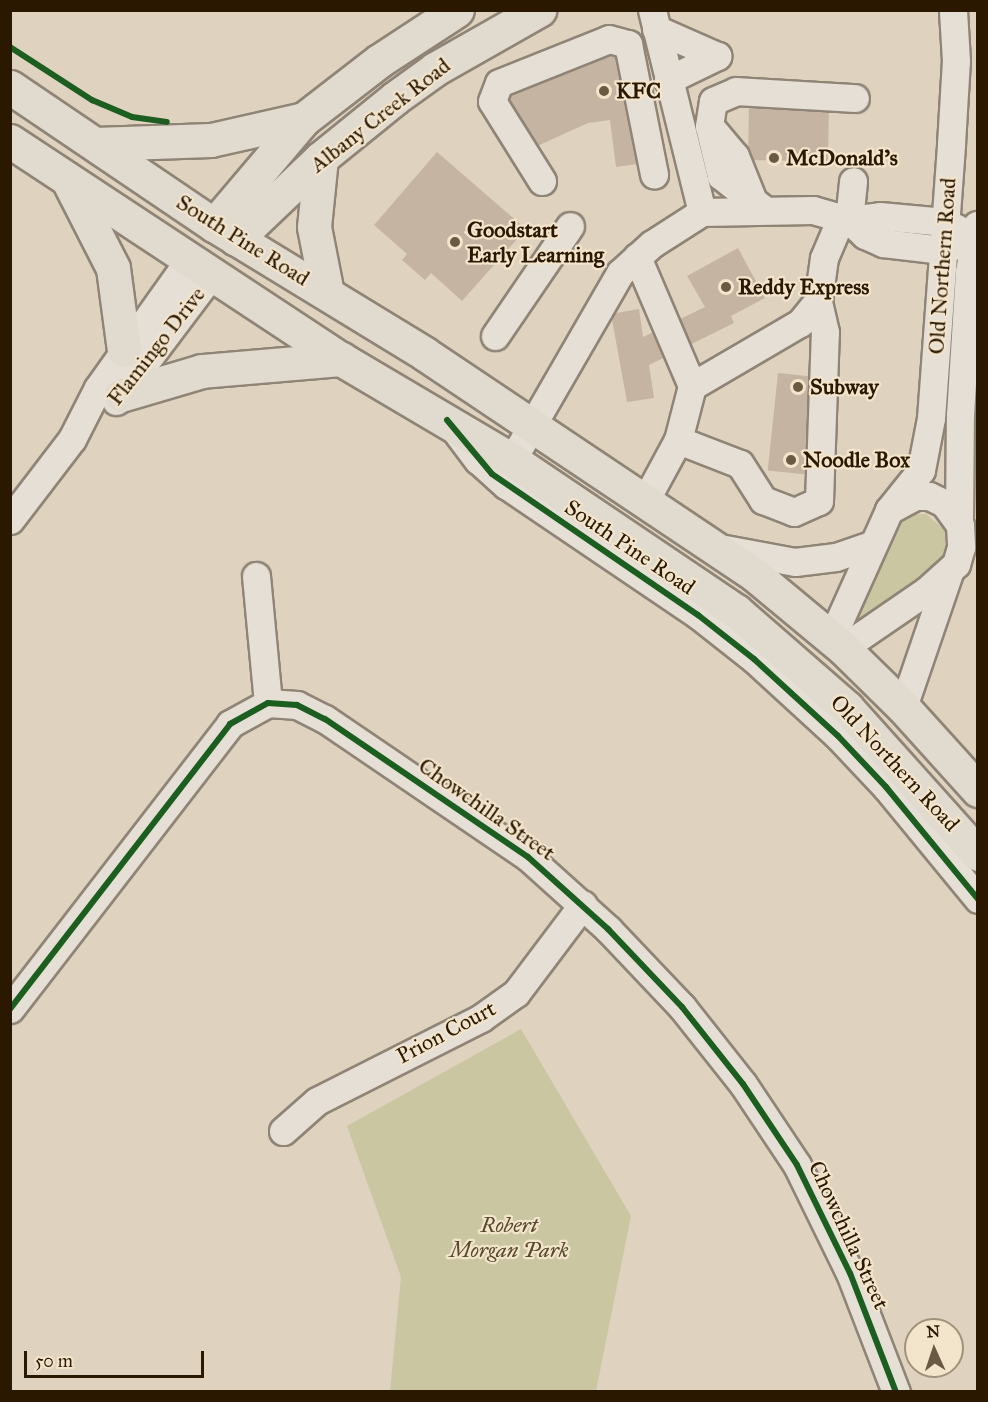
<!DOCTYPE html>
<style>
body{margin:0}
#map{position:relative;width:988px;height:1402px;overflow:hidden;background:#dfd2be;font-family:"IM FELL Great Primer",serif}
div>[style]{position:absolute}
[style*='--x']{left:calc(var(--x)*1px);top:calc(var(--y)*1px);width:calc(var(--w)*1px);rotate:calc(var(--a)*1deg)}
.green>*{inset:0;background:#cac6a2}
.building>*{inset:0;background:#c6b4a3;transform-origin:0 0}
.roads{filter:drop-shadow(2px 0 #8f8476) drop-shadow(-2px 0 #8f8476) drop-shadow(0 2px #8f8476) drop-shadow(0 -2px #8f8476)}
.minor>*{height:27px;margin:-13.5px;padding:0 13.5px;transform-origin:13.5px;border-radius:13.5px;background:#e5dfd5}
.major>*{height:33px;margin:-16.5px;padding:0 16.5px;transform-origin:16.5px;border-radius:16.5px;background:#e1dace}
.highway>*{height:33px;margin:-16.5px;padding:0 16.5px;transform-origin:16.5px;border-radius:16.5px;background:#e1dace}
.cycleway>*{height:6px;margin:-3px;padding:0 3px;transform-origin:3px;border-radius:3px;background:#1b5e20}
.dots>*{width:16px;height:16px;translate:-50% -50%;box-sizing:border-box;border:3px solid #f3e4cc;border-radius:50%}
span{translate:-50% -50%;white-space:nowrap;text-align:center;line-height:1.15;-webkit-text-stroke:4.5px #f3e4cc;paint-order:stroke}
.poi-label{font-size:22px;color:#2b1801;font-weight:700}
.left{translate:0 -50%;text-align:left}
.street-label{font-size:22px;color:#2b1801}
.park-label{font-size:22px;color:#564a2a;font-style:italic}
.frame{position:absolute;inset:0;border:12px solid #2b1801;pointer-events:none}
.north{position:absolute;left:904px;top:1318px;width:60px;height:60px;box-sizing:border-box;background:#f3e4cc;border:2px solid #a3927b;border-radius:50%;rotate:357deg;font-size:16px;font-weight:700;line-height:24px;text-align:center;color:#2b1801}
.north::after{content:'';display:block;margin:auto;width:21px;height:27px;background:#6a5943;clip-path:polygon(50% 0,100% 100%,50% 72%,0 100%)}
.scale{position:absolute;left:24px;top:1351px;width:180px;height:27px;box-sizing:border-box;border:3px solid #2b1801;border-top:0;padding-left:8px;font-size:18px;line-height:21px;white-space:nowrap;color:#2b1801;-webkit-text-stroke:4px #f3e4cc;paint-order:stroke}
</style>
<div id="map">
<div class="green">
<div style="clip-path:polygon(926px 514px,946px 531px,945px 556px,855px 627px,851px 623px,896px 526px,908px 515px)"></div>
<div style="clip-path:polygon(521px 1029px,631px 1216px,596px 1391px,390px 1391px,401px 1277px,347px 1126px)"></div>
</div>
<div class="building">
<div style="clip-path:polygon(624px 54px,638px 164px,616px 167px,610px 120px,588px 123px,524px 152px,500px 101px,578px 64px)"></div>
<div style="left:749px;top:105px;width:80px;height:55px;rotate:1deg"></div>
<div style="clip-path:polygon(437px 152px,526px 229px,462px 301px,431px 273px,425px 280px,402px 260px,407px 254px,374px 225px)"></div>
<div style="clip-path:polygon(738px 248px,765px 298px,731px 316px,734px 323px,649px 365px,654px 398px,627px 402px,611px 314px,639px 309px,643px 337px,705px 307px,687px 276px)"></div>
<div style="left:778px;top:373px;width:41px;height:98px;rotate:6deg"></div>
</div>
<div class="roads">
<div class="minor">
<div style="--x:652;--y:10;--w:208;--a:76.1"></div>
<div style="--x:656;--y:29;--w:67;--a:23.9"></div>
<div style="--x:668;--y:80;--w:55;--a:-26.1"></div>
<div style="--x:713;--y:130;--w:34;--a:50"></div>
<div style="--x:735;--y:156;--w:45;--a:68"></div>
<div style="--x:542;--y:181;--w:94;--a:-122"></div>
<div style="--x:492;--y:101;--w:19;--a:-69"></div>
<div style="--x:499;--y:83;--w:118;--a:-21.8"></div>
<div style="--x:609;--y:39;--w:20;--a:15"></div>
<div style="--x:628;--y:44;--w:133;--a:78.7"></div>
<div style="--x:762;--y:208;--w:52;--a:-142"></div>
<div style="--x:721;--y:176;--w:51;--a:-103.5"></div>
<div style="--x:709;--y:126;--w:25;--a:-81"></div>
<div style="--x:713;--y:101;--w:25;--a:-23"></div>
<div style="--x:736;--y:91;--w:119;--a:3.4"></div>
<div style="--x:849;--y:220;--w:31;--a:-7"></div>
<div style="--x:880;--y:216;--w:65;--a:5.3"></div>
<div style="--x:945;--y:222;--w:17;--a:28"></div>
<div style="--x:849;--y:220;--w:39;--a:-84"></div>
<div style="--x:637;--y:257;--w:140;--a:66.9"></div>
<div style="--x:692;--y:386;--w:56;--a:104.5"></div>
<div style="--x:678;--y:440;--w:69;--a:118.4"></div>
<div style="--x:495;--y:336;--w:133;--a:-55.7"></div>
<div style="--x:692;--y:386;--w:125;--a:-30.3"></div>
<div style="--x:800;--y:323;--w:28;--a:-51"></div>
<div style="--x:116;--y:401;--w:158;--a:-53"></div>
<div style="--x:455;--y:430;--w:38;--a:53"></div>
<div style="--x:478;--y:460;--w:38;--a:42"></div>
<div style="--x:506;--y:485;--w:232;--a:34.1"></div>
<div style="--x:698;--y:615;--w:71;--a:38.2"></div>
<div style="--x:754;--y:659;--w:114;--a:42.5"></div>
<div style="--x:838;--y:736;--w:70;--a:46.7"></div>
<div style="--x:886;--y:787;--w:145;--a:50.6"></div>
<div style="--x:678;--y:440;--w:66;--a:21.2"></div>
<div style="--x:740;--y:464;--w:43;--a:57.4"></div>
<div style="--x:763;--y:500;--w:33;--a:21"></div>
<div style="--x:794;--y:512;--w:27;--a:-24"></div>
<div style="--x:819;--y:501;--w:169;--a:-88"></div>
<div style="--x:825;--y:332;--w:32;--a:-103"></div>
<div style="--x:818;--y:301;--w:43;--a:-82.1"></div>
<div style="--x:824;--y:258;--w:43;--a:-67"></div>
<div style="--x:512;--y:460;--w:216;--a:-60"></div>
<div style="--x:620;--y:273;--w:43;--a:-42.2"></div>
<div style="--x:652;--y:244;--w:59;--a:-32.6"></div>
<div style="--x:702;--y:212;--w:111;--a:-1"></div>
<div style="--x:813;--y:210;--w:37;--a:16"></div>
<div style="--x:849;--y:220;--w:22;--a:43"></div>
<div style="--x:865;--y:235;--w:20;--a:24"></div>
<div style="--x:883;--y:243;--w:60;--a:6.7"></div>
<div style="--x:943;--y:250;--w:33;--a:-21"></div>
<div style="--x:889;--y:510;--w:51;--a:-51.3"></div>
<div style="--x:921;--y:470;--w:53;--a:-79.1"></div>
<div style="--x:931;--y:418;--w:275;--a:-85.8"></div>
<div style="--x:951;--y:144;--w:83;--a:-86.6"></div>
<div style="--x:956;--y:61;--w:51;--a:-93.4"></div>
<div style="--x:10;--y:520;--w:102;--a:-52.6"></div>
<div style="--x:72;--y:439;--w:57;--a:-63"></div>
<div style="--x:98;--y:388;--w:157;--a:-54.6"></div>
<div style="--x:959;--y:521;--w:106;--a:-89.5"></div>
<div style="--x:960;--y:415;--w:143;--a:-86.4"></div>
<div style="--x:969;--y:272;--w:48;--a:-80.3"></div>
<div style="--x:725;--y:549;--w:71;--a:10.5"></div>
<div style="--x:795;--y:562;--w:41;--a:-7"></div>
<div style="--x:836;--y:557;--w:36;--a:-19"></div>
<div style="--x:256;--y:576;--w:128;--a:84.6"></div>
<div style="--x:832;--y:637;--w:139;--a:-65.8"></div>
<div style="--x:889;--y:510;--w:30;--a:-28"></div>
<div style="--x:915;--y:496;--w:14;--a:0"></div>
<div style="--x:929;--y:496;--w:17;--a:25"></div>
<div style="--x:944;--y:503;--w:27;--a:54"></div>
<div style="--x:960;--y:525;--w:22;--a:87"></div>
<div style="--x:961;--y:547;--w:18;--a:106"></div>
<div style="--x:956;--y:564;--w:40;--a:138"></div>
<div style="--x:926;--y:591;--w:101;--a:145.5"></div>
<div style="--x:903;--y:707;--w:142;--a:-71.1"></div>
<div style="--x:10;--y:1009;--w:360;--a:-52.3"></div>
<div style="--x:230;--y:724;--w:43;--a:-28.9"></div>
<div style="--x:268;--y:703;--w:29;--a:4"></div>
<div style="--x:297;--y:705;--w:31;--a:27"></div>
<div style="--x:325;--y:719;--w:245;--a:34.2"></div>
<div style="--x:528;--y:857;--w:108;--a:42"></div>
<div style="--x:608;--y:929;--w:108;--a:46.5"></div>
<div style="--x:682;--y:1007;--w:98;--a:51.6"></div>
<div style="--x:743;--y:1084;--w:97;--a:56.3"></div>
<div style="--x:797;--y:1165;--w:120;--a:63.9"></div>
<div style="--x:850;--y:1273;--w:128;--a:68.9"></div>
<div style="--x:283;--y:1131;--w:45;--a:-41.4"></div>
<div style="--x:317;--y:1101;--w:184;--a:-26.8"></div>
<div style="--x:481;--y:1018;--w:43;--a:-35.5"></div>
<div style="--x:516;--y:993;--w:111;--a:-53"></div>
</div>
<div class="major">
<div style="--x:214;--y:225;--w:139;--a:-49.7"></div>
<div style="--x:304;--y:119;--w:95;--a:-37.7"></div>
<div style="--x:379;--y:61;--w:93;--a:-33.2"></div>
<div style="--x:236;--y:239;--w:117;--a:-43.6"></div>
<div style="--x:321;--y:158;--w:95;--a:-39"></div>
<div style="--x:395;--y:98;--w:49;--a:-35.9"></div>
<div style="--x:435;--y:69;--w:120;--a:-29.6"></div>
</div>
<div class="highway">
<div style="--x:10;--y:87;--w:246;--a:34.1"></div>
<div style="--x:214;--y:225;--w:247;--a:31.4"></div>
<div style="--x:425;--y:354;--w:397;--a:33.8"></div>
<div style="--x:755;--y:575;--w:114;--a:39.7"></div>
<div style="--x:843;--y:648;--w:84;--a:44.5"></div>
<div style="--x:903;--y:707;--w:112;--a:47.9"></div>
<div style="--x:10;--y:141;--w:396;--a:33.4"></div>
<div style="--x:341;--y:359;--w:199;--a:30.6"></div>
<div style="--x:512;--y:460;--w:270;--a:34"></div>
<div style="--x:736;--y:611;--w:147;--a:41.1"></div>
<div style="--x:847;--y:708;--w:196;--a:48.1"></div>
<div style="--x:95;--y:144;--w:116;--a:-2"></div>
<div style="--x:211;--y:140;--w:95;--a:-12.7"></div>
<div style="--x:321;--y:158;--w:69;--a:95.8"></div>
<div style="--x:314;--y:227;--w:67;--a:78.9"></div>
<div style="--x:68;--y:180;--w:99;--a:62.9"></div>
<div style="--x:113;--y:268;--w:83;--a:82.4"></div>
<div style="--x:121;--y:395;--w:84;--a:-16.5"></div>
<div style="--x:202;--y:371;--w:140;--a:-4.9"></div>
</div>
</div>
<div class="cycleway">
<div style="--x:10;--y:47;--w:98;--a:32.9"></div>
<div style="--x:92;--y:100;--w:43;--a:23"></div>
<div style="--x:132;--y:117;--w:35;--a:8"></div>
<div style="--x:447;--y:420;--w:70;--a:50.2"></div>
<div style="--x:492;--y:474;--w:250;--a:34.4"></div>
<div style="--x:698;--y:615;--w:71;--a:38.2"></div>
<div style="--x:754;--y:659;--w:114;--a:42.5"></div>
<div style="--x:838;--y:736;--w:70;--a:46.7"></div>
<div style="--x:886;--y:787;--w:145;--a:50.6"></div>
<div style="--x:10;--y:1009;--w:360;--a:-52.3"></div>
<div style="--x:230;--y:724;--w:43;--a:-28.9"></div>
<div style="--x:268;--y:703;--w:29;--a:4"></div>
<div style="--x:297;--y:705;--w:31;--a:27"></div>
<div style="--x:325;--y:719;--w:245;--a:34.2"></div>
<div style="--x:528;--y:857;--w:108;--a:42"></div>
<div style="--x:608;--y:929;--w:108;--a:46.5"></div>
<div style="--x:682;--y:1007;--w:98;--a:51.6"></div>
<div style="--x:743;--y:1084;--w:97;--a:56.3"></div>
<div style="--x:797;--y:1165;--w:120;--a:63.9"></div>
<div style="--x:850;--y:1273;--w:128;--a:68.9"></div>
</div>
<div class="dots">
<div style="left:604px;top:91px;background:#6a5943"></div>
<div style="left:774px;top:158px;background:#6a5943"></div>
<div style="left:455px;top:242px;background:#6a5943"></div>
<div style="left:726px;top:287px;background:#6a5943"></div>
<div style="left:798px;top:387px;background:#6a5943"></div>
<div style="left:791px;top:460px;background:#6a5943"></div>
</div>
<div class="poi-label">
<span class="left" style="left:616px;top:91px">KFC</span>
<span class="left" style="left:786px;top:158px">McDonald's</span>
<span class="left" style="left:467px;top:242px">Goodstart<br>Early Learning</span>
<span class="left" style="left:738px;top:287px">Reddy Express</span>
<span class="left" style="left:810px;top:387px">Subway</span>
<span class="left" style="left:803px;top:460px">Noodle Box</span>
</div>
<div class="street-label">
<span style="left:380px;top:115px;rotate:-38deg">Albany Creek Road</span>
<span style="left:243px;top:240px;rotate:32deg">South Pine Road</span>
<span style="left:942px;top:266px;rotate:-86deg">Old Northern Road</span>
<span style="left:156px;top:346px;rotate:-52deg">Flamingo Drive</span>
<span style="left:630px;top:547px;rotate:34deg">South Pine Road</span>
<span style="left:895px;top:763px;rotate:47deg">Old Northern Road</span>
<span style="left:487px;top:809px;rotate:35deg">Chowchilla Street</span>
<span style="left:446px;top:1032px;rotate:-28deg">Prion Court</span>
<span style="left:849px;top:1235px;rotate:65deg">Chowchilla Street</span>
</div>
<div class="park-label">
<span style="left:509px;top:1237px">Robert<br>Morgan Park</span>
</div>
<div class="frame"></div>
<div class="north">N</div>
<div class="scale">50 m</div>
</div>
